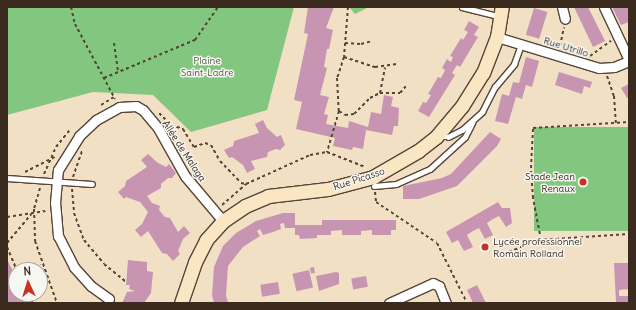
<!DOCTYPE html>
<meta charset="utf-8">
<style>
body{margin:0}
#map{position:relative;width:636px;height:310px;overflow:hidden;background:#f2e0c5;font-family:Delius,sans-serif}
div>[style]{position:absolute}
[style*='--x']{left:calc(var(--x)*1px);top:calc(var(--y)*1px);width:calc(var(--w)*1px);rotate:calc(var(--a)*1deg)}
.green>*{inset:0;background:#82c67f;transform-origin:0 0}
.building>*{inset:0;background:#c795b2;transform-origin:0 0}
.path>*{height:2px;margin-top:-1px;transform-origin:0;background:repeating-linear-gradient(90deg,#564537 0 3px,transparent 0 6px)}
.roads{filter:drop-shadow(1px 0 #564537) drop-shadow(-1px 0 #564537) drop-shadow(0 1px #564537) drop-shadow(0 -1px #564537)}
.lane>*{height:4.5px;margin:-2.25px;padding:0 2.25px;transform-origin:2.25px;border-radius:2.25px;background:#fff}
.street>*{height:9px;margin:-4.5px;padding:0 4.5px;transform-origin:4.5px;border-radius:4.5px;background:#fff}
.secondary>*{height:13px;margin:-6.5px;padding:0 6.5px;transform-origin:6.5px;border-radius:6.5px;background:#fbe6c4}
.dots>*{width:11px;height:11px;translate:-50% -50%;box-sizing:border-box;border:2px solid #f6f6f2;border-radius:50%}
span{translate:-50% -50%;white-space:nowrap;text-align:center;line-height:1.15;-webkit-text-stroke:3px #f6f6f2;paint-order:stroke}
.street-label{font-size:10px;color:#3b2a1e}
.park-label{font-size:10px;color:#50593b}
.poi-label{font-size:10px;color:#3b2a1e}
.right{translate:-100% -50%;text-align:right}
.left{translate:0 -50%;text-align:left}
.frame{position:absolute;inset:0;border:8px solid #3b2a1e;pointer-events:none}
.north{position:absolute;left:8px;top:262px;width:40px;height:40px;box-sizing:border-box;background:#f6f6f2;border:1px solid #aba49d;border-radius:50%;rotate:356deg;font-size:11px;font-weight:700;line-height:16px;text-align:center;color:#3b2a1e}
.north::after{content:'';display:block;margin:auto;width:14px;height:18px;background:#c8321e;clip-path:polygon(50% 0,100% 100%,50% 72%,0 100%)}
</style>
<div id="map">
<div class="green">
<div style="clip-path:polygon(7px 7px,294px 7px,267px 110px,191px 132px,153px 95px,93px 92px,7px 115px)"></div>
<div style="clip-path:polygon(349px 7px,369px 7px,355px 14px)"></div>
<div style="left:629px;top:127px;width:104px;height:95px;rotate:90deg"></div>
</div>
<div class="building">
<div style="clip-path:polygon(308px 7px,334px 7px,326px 28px,333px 30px,329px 49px,327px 49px,324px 67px,327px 68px,320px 95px,329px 97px,324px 114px,328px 115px,326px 124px,348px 128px,349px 121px,368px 127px,371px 112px,381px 114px,384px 95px,393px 97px,391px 106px,399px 108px,398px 126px,394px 126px,392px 135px,366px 130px,363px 149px,353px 147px,352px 150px,333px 146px,335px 138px,296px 129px,302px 102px,294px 100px,308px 34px,304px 33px)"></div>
<div style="clip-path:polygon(574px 7px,588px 7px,605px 41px,593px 47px)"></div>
<div style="clip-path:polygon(612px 7px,629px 7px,629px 22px,621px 25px)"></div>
<div style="left:534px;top:8px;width:14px;height:28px;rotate:17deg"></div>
<div style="clip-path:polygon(469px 21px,479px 27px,474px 35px,478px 37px,460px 67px,457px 65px,452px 73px,455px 75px,429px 117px,418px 111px,423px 102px,426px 103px,431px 95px,428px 94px,438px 77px,441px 78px,445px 70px,442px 68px,447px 59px,451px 62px,453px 57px,450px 56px,461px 38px,463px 40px,468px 32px,464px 30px)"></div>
<div style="clip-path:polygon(526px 57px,539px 61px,532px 87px,526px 85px,522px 99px,516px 97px,508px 124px,495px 121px,502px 94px,509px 96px,513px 82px,519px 83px)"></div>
<div style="clip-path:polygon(559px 72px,592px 82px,590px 88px,584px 86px,582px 94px,555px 85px)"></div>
<div style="clip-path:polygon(629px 84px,629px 97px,627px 98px,621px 88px)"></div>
<div style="clip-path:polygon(263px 120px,267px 128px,277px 137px,281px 135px,285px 145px,280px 150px,276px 149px,268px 152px,267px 157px,251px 161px,255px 169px,247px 173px,243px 165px,232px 157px,229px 158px,224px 150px,233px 146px,234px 141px,259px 133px,255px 124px)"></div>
<div style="clip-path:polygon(490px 132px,501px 139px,497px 146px,457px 186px,419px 199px,403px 199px,403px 186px,442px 178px,451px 174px)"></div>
<div style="clip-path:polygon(148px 154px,158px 163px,166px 167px,169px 164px,176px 173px,172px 178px,168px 178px,161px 184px,161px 188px,147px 196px,152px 203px,160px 206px,159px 210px,165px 217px,170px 218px,178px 232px,184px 226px,190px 233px,183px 239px,178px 251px,180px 254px,173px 261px,167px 254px,162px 253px,148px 231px,141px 237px,135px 230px,142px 224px,148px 212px,140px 202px,126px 197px,124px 199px,118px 192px,125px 186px,126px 181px,147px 167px,141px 160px)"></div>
<div style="clip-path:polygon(498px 202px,502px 208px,510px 208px,512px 223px,506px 227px,499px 216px,493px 219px,487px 223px,493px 235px,485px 239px,479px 228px,473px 231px,467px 235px,473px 247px,464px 251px,458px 240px,452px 243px,446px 232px)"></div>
<div style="clip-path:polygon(283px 213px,295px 213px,295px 225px,322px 225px,322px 220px,396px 220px,396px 230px,391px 230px,391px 235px,372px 235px,372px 230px,361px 231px,361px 235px,342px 235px,342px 230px,331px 231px,331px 235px,317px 235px,317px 238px,300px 239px,299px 235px,295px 235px,295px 228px,285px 228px,284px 223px,280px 224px,281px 229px,273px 232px,263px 235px,260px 229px,257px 231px,260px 236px,243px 247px,228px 266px,226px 295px,228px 303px,214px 303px,212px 295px,214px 267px,223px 246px,236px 233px,256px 221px)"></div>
<div style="clip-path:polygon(7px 259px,16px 278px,16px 294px,23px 294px,28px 303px,7px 303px)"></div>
<div style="clip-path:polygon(128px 260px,147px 262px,147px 271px,153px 272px,151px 293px,144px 303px,122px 303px,127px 292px,135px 291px,129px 289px,130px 285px,126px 285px)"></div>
<div style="clip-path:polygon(614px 263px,629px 263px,629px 289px,619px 290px,619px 296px,629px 296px,629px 303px,616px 303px)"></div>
<div style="left:314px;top:267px;width:6px;height:4px;rotate:81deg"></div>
<div style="left:309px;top:270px;width:18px;height:17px;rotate:77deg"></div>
<div style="clip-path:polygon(336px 272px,339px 273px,339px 284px,319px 291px,316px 276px)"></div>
<div style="left:366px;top:276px;width:11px;height:15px;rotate:80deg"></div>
<div style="left:278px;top:282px;width:12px;height:18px;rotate:81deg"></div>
<div style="clip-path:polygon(477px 285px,486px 303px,473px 303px,467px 290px)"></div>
</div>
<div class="path">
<div style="--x:71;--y:7;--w:17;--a:77"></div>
<div style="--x:75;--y:24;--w:85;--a:61.9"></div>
<div style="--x:348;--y:7;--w:50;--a:94.6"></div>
<div style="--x:344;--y:57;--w:22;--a:108"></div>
<div style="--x:337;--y:78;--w:33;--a:87"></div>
<div style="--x:339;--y:111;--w:7;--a:34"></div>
<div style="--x:345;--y:115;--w:9;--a:-6"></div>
<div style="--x:354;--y:114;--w:23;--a:-45"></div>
<div style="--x:370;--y:98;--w:11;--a:-27"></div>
<div style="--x:380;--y:93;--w:20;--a:0"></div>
<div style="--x:400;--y:93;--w:9;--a:-49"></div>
<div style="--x:114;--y:43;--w:29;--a:82"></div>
<div style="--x:345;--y:43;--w:16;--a:4"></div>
<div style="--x:361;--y:44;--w:11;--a:-15"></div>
<div style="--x:560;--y:46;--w:19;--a:-78"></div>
<div style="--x:590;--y:56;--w:26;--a:-36"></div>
<div style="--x:344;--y:57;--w:33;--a:18"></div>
<div style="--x:375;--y:67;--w:22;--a:-8"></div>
<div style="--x:607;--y:76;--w:21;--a:71"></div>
<div style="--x:614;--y:96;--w:27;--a:86"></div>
<div style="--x:104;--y:78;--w:99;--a:-22.7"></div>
<div style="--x:195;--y:40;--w:40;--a:-55.1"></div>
<div style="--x:380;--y:93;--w:26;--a:-79"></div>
<div style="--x:101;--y:105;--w:15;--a:-32"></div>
<div style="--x:339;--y:111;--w:43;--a:106.3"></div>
<div style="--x:327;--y:152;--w:41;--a:21.5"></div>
<div style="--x:159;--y:113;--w:17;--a:45"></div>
<div style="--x:171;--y:125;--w:13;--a:18"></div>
<div style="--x:183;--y:129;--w:21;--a:59"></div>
<div style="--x:194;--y:147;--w:12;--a:-20"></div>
<div style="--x:205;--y:143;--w:6;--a:18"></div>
<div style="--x:211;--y:145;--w:18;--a:61"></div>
<div style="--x:220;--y:161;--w:30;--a:46"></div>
<div style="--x:241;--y:183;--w:5;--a:11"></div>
<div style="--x:246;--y:184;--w:70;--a:-24.4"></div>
<div style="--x:310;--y:155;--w:17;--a:-10"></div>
<div style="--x:25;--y:172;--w:34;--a:-27"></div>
<div style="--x:44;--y:174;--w:30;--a:-66"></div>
<div style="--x:56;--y:147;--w:22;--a:-51"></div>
<div style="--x:73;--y:177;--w:28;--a:-71"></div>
<div style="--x:40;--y:188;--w:22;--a:106"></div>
<div style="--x:34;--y:209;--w:32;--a:88"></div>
<div style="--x:35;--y:241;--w:66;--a:70.5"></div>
<div style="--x:72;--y:189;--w:24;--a:85"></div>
<div style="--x:74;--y:213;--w:29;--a:70"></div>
<div style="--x:84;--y:240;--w:31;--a:50"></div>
<div style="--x:104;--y:264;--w:28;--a:39"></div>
<div style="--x:375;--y:192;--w:10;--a:84"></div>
<div style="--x:376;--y:202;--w:73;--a:33.9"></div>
<div style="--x:437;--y:243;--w:67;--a:63.4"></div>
<div style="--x:222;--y:205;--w:32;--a:-41"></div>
<div style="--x:7;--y:217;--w:39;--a:-9"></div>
<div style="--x:541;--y:240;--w:43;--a:-100.8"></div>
<div style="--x:533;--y:198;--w:30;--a:-94"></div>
<div style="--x:531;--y:168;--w:40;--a:-87.1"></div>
<div style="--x:533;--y:128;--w:96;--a:-3.6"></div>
<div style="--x:7;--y:243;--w:38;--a:-50"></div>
<div style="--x:7;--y:247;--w:25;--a:67"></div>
<div style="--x:509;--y:252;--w:31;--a:-22"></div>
<div style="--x:538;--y:240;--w:91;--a:-3.8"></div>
<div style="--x:38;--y:270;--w:6;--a:-72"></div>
<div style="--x:28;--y:294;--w:10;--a:61"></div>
</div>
<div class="roads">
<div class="lane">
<div style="--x:462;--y:7;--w:38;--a:14"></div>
<div style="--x:439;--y:137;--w:9;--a:0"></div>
<div style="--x:448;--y:137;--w:16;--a:-27"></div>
<div style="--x:462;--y:130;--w:27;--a:-42"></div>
<div style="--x:482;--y:112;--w:28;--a:-63"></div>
<div style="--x:495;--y:87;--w:30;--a:-50"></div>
<div style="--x:514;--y:64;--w:20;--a:-70"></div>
<div style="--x:7;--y:178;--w:85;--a:4"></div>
<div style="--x:374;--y:186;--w:22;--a:-5"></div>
<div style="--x:396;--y:184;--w:37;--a:-24"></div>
<div style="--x:430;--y:169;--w:47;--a:-42.4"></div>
<div style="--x:465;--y:137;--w:16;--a:-63"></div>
</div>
<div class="street">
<div style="--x:562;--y:7;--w:12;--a:76"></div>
<div style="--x:604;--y:7;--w:59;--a:64.7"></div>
<div style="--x:497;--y:37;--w:107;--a:16.9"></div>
<div style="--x:599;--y:68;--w:15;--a:-4"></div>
<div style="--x:614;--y:67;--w:16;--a:-22"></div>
<div style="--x:109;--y:299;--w:22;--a:-144"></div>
<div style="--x:91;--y:286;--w:25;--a:-132"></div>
<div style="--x:74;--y:267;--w:35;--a:-117"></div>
<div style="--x:58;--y:236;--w:33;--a:-95"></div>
<div style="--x:55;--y:203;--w:33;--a:-85"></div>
<div style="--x:58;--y:170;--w:40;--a:-58"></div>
<div style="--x:79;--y:136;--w:23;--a:-43"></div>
<div style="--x:96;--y:120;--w:26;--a:-29"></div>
<div style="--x:119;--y:107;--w:17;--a:-3"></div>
<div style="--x:136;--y:106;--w:8;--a:30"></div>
<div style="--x:143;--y:110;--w:23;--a:50"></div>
<div style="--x:158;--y:128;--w:55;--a:60.6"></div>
<div style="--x:185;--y:176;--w:59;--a:49.8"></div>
<div style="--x:389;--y:303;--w:48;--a:-24.4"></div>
<div style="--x:433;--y:283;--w:7;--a:27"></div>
<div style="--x:439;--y:286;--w:18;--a:68"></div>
</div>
<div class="secondary">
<div style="--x:181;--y:303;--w:43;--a:-71.1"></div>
<div style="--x:195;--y:262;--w:25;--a:-63"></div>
<div style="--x:206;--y:240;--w:25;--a:-48"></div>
<div style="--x:223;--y:221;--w:27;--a:-34"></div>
<div style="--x:245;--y:206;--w:25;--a:-23"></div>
<div style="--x:268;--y:196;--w:60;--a:-6.7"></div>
<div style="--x:328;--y:189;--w:47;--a:-14.9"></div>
<div style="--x:373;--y:177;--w:52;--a:-30"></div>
<div style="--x:418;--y:151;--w:23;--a:-38"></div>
<div style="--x:436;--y:137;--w:40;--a:-50"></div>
<div style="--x:462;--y:106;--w:39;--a:-58"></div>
<div style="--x:483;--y:73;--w:39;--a:-69"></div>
<div style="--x:497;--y:37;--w:30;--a:-81"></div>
</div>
</div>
<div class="dots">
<div style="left:583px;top:182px;background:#c8321e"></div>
<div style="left:485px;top:247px;background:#c8321e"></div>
</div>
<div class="street-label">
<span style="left:566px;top:47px;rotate:17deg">Rue Utrillo</span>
<span style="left:184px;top:151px;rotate:57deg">Allée de Malaga</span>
<span style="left:359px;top:179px;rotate:-18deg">Rue Picasso</span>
</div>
<div class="park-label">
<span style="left:207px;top:66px">Plaine<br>Saint-Ladre</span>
</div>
<div class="poi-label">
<span class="right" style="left:575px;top:182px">Stade Jean<br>Renaux</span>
<span class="left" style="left:493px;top:247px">Lycée professionnel<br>Romain Rolland</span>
</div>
<div class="frame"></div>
<div class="north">N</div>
</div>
